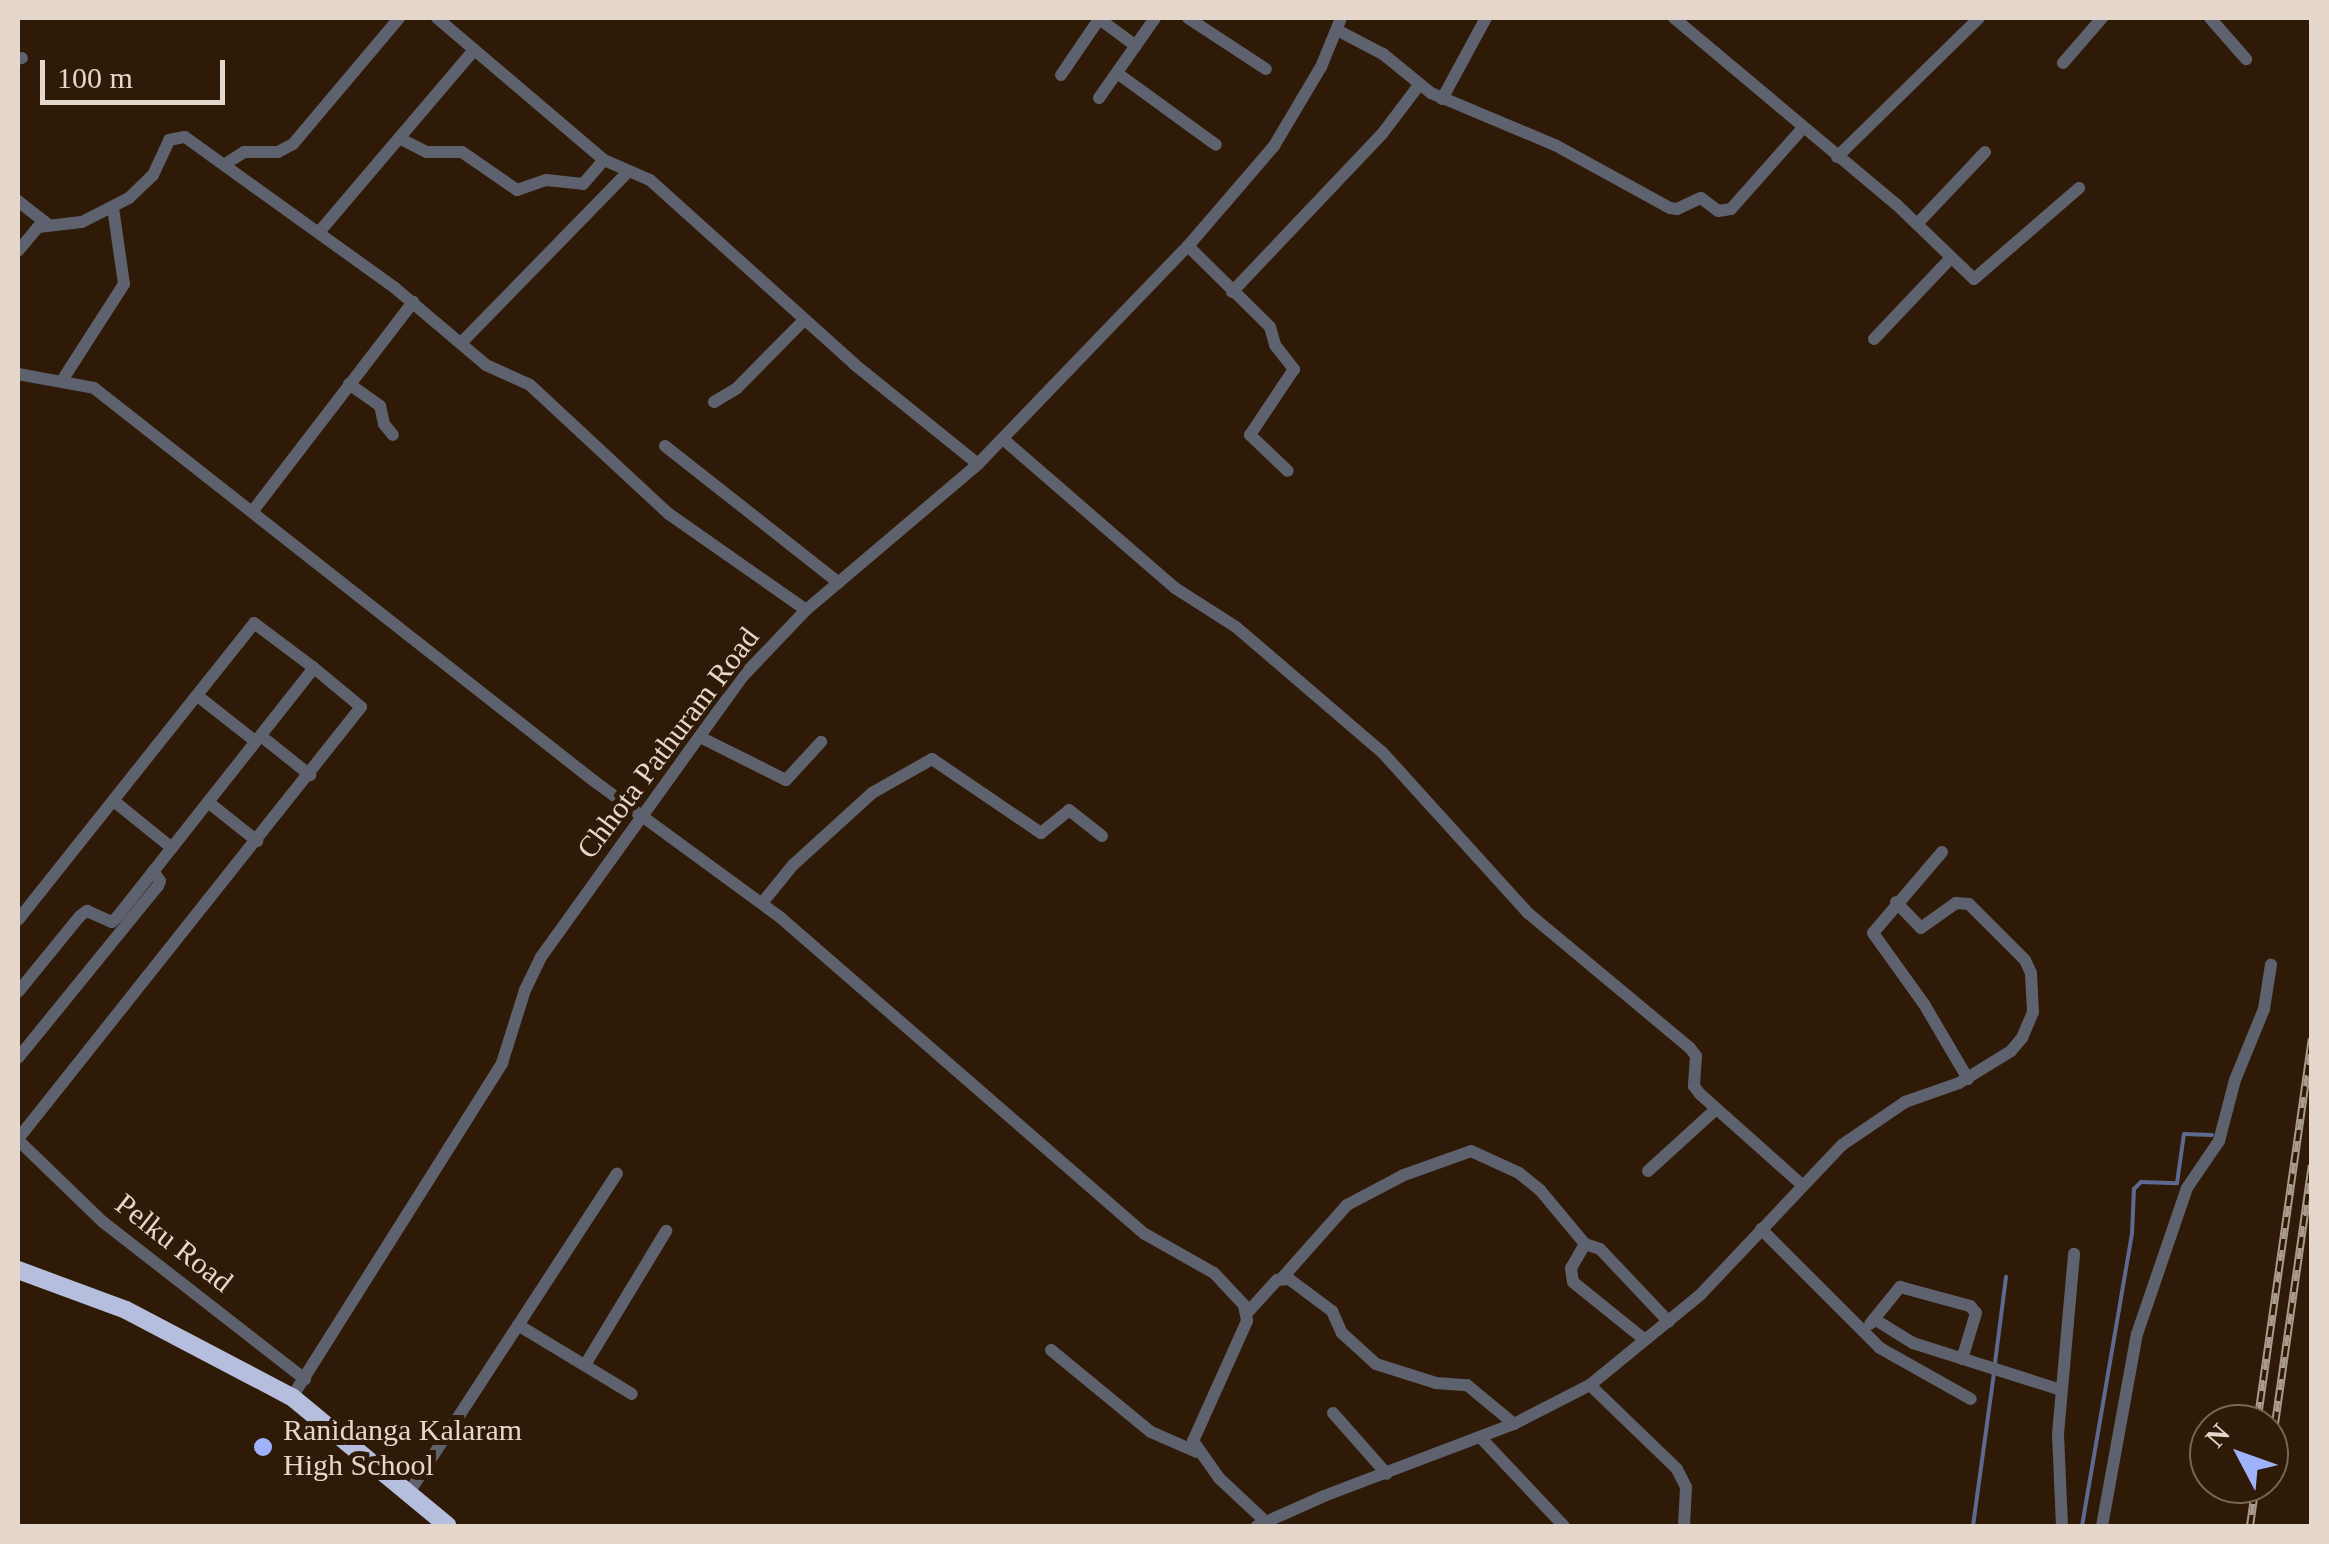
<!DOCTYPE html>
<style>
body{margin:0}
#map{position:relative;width:2329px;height:1544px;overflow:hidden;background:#2e1a06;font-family:Georgia,serif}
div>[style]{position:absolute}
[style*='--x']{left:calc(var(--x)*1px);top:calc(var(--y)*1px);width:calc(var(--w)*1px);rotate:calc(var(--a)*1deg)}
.stream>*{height:4px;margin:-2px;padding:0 2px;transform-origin:2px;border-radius:2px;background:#5e6992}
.minor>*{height:12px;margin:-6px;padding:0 6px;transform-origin:6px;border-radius:6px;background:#5e616e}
.highway>*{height:18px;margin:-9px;padding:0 9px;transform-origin:9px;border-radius:9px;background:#b5bedd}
.rail>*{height:8px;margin-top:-4px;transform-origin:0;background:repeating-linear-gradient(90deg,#2e1a06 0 11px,#ab9b8c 0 22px);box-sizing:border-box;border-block:2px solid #ab9b8c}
.dots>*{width:28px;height:28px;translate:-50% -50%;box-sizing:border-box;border:5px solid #2e1a06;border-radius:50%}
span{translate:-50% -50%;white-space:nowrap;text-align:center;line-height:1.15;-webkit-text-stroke:10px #2e1a06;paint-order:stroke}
.street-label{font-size:30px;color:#e5d7cb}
.poi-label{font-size:30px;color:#e5d7cb}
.left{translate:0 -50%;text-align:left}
.frame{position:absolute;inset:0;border:20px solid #e5d7cb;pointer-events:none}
.north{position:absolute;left:2189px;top:1404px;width:100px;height:100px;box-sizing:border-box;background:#2e1a06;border:2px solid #765;border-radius:50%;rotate:311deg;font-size:28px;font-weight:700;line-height:40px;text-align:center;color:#e5d7cb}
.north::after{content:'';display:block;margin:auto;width:35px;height:45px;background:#9fb3fd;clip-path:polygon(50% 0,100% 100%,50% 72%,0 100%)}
.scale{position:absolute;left:40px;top:60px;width:185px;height:45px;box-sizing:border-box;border:5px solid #e5d7cb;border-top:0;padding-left:12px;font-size:30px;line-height:35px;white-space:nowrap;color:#e5d7cb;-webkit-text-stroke:8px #2e1a06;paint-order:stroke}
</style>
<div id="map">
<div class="stream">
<div style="--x:1995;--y:1363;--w:87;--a:-82.7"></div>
<div style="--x:1973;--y:1526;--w:154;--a:-82.2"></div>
<div style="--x:2082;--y:1526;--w:296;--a:-80.3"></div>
<div style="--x:2132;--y:1234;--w:45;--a:-87.5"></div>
<div style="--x:2134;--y:1189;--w:10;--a:-45"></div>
<div style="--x:2141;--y:1182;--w:36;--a:2"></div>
<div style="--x:2177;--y:1183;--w:49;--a:-81.9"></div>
<div style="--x:2184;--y:1134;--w:28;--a:2"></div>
</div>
<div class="minor">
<div style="--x:437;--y:18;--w:219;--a:40.4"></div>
<div style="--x:604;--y:160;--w:50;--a:23.5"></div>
<div style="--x:650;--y:180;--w:275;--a:42"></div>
<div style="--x:854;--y:364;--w:159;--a:38.9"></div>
<div style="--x:1098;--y:18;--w:47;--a:36.4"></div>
<div style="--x:1188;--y:18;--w:93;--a:33.2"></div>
<div style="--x:1674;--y:18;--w:290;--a:40"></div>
<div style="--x:1896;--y:204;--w:108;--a:43.9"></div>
<div style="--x:1974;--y:279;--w:139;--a:-40.9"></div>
<div style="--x:2210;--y:18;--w:55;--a:48.7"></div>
<div style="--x:1337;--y:30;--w:52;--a:27.6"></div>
<div style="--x:1383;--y:54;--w:62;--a:39.1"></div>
<div style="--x:1431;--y:93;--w:134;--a:22.8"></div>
<div style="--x:1555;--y:145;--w:131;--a:28.7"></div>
<div style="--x:1670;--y:208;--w:7;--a:8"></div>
<div style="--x:1677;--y:209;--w:26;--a:-25"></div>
<div style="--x:1701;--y:198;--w:21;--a:37"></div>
<div style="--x:1718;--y:211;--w:13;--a:-9"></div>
<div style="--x:1731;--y:209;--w:108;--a:-48.4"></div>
<div style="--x:18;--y:59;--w:4;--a:-14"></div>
<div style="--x:2063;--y:63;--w:60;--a:-49.1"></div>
<div style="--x:1117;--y:73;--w:122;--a:36"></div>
<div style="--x:1061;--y:75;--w:68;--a:-55.8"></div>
<div style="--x:1099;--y:98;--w:98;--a:-55"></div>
<div style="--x:1442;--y:99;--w:92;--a:-61.5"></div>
<div style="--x:399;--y:138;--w:31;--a:27"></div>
<div style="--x:427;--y:152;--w:35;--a:0"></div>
<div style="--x:462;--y:152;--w:67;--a:34.6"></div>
<div style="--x:517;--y:190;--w:31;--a:-19"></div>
<div style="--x:546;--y:180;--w:37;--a:6"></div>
<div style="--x:583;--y:184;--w:32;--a:-49"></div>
<div style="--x:1837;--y:157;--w:199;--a:-44.4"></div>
<div style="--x:225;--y:164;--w:22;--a:-32"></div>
<div style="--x:244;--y:152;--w:34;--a:0"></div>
<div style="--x:278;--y:152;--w:17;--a:-28"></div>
<div style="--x:293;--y:144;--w:165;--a:-49.9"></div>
<div style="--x:18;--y:201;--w:37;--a:38"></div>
<div style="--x:1917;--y:224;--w:99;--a:-46.6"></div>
<div style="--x:320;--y:231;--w:238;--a:-49.6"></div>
<div style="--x:1188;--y:246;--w:115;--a:44.6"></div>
<div style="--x:1270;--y:327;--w:19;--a:74"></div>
<div style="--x:1275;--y:345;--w:31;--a:52"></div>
<div style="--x:1294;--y:369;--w:79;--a:123.7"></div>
<div style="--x:1250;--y:435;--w:52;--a:43.5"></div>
<div style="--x:18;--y:251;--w:31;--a:-50"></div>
<div style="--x:38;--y:227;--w:44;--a:-6.5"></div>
<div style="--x:82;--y:222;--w:53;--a:-27.1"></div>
<div style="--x:129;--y:198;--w:33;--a:-44"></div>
<div style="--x:153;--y:175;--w:38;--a:-65"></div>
<div style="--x:169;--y:140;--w:16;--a:-11"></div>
<div style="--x:185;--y:137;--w:259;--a:35.7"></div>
<div style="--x:395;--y:288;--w:119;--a:40.2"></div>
<div style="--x:486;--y:365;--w:48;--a:24.4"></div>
<div style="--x:530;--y:385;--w:190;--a:42.9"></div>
<div style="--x:669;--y:514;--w:167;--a:35"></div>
<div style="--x:1232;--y:292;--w:218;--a:-46.5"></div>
<div style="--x:1382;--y:134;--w:61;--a:-52.9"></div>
<div style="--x:1874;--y:339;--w:109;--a:-46.5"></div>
<div style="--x:461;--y:343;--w:238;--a:-45.7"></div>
<div style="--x:18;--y:374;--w:77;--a:10.4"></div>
<div style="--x:94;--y:388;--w:636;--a:38.17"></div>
<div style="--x:594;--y:781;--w:232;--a:36.2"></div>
<div style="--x:781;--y:918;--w:482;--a:41"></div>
<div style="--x:1145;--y:1234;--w:79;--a:29.5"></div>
<div style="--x:1214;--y:1273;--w:44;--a:46.8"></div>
<div style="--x:1244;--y:1305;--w:16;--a:79"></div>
<div style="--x:1247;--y:1321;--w:132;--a:114.2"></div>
<div style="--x:1193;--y:1441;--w:45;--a:54.9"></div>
<div style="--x:1219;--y:1478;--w:63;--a:43.1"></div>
<div style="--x:63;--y:379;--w:113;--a:-57.3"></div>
<div style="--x:124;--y:284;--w:77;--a:-98.2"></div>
<div style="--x:349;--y:384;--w:38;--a:35"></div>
<div style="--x:380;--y:406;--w:18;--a:77"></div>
<div style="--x:384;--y:424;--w:14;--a:51"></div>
<div style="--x:714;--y:402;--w:27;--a:-31"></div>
<div style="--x:737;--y:388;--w:95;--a:-45.4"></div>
<div style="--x:1003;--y:439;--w:228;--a:40.9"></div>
<div style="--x:1175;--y:588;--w:72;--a:32.6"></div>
<div style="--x:1236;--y:627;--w:192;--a:40.6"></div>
<div style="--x:1382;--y:752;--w:217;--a:47.8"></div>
<div style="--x:1528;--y:913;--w:211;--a:39.8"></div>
<div style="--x:1690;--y:1048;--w:10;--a:53"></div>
<div style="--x:1696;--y:1056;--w:30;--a:94"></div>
<div style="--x:1694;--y:1086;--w:10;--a:53"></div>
<div style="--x:1700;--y:1094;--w:137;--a:41.7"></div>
<div style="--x:665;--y:446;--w:221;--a:38.2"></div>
<div style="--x:252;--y:512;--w:265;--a:-52.5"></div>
<div style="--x:199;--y:697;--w:71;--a:38.2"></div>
<div style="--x:261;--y:736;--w:63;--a:38.5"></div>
<div style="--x:702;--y:738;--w:94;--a:26.6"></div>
<div style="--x:786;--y:780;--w:52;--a:-47.4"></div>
<div style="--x:115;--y:802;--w:73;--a:38.9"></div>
<div style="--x:208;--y:802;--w:63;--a:38.5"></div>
<div style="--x:1942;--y:852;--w:106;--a:130.4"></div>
<div style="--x:1873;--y:933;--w:87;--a:54.3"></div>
<div style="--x:1924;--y:1004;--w:87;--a:59.6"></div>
<div style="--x:762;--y:903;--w:49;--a:-50.8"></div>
<div style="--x:793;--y:865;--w:107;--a:-42.3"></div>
<div style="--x:872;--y:793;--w:69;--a:-29.5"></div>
<div style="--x:932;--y:759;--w:132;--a:34.2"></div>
<div style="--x:1041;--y:833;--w:36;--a:-39"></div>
<div style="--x:1069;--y:810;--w:42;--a:38.2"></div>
<div style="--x:18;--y:920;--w:379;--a:-51.5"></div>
<div style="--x:254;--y:623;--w:75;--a:36.9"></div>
<div style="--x:18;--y:992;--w:98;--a:-50.8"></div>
<div style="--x:80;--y:916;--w:9;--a:-36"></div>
<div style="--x:87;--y:911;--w:27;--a:24"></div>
<div style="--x:112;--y:922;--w:8;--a:-45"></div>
<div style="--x:118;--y:916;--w:316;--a:-51.7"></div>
<div style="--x:314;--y:668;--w:61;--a:39.7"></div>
<div style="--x:361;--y:707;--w:552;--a:128.45"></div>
<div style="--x:18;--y:1058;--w:222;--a:-50.9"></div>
<div style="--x:158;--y:886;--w:5;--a:-68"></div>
<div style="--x:160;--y:881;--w:12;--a:-125"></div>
<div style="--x:18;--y:1140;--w:118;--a:44"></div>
<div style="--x:103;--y:1222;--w:256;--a:37.9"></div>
<div style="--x:1648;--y:1171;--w:91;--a:-42.3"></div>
<div style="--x:1761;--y:1229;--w:168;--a:45"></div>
<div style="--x:1880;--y:1348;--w:104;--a:29.3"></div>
<div style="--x:1585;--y:1244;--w:16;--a:18"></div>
<div style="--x:1600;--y:1249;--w:100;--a:46.6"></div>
<div style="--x:1283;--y:1277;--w:96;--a:-48.4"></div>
<div style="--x:1347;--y:1205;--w:64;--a:-27.8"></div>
<div style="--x:1404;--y:1175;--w:71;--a:-19.7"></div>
<div style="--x:1471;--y:1151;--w:53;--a:24.6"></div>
<div style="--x:1519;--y:1173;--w:27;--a:39"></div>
<div style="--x:1540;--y:1190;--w:70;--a:50.2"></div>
<div style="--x:1585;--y:1244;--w:28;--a:120"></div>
<div style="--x:1571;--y:1268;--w:14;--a:82"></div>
<div style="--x:1573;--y:1282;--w:92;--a:38.9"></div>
<div style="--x:1247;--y:1313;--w:45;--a:-47.7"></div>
<div style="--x:1277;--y:1280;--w:12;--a:-5"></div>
<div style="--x:1289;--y:1279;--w:54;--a:36.7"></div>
<div style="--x:1332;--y:1311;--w:24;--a:66"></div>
<div style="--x:1342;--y:1333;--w:46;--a:42.4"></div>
<div style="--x:1376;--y:1364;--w:63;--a:17.6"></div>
<div style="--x:1436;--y:1383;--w:31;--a:4"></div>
<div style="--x:1467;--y:1385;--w:61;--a:39.7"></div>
<div style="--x:1874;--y:1319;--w:46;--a:31.6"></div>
<div style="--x:1913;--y:1343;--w:155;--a:17.6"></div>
<div style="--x:1870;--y:1324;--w:48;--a:-51"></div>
<div style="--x:1900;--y:1287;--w:73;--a:15.2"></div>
<div style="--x:1970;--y:1306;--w:9;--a:49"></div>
<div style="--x:1976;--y:1313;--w:48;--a:106.9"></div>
<div style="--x:518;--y:1325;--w:133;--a:31.2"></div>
<div style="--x:1051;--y:1350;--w:129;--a:39.4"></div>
<div style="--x:1151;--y:1432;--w:50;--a:23.5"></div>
<div style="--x:585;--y:1365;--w:157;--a:-58.8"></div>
<div style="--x:292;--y:1397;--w:395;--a:-57.8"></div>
<div style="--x:502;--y:1063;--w:77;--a:-72.5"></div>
<div style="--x:525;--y:990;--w:37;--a:-64"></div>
<div style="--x:541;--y:957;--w:346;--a:-54.3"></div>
<div style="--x:743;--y:676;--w:91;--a:-46.3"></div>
<div style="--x:806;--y:610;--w:226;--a:-40.3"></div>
<div style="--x:978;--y:464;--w:303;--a:-46.1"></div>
<div style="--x:1188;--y:246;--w:132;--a:-49.3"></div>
<div style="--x:1274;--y:146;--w:92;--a:-59.3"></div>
<div style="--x:1321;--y:67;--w:53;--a:-67.8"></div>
<div style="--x:1333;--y:1413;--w:81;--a:48.5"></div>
<div style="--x:1481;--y:1438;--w:121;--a:46.7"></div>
<div style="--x:410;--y:1491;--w:379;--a:-56.9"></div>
<div style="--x:1257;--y:1526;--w:73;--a:-24.1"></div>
<div style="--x:1324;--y:1496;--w:203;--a:-20.8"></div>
<div style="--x:1514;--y:1424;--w:85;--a:-27.2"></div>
<div style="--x:1684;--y:1526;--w:39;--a:-87"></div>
<div style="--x:1686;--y:1487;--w:20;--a:-117"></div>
<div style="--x:1677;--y:1469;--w:121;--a:-136"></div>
<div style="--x:1590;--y:1385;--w:144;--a:-39.3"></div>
<div style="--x:1701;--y:1294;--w:205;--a:-46.6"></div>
<div style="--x:1842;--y:1145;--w:76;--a:-34.3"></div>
<div style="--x:1905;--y:1102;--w:57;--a:-19.4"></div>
<div style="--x:1959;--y:1083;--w:61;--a:-31.6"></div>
<div style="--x:2011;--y:1051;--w:17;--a:-50"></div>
<div style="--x:2022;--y:1038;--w:28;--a:-67"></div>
<div style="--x:2033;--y:1012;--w:39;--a:-93"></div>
<div style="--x:2031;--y:973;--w:14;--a:-115"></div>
<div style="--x:2025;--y:960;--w:79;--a:-135"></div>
<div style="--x:1969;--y:904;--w:13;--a:-176"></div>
<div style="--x:1956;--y:903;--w:43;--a:144.5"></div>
<div style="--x:1921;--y:928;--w:36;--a:-134"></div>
<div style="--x:2062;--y:1526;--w:92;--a:-92.5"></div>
<div style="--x:2058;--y:1434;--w:181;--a:-84.9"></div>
<div style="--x:2102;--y:1526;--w:195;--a:-79.7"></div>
<div style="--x:2137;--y:1334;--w:154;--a:-71.1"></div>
<div style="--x:2187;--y:1188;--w:57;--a:-55.8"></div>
<div style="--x:2219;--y:1141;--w:63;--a:-75.3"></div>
<div style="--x:2235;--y:1080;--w:77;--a:-67.8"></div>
<div style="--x:2264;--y:1009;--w:45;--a:-81"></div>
</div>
<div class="highway">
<div style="--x:18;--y:1270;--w:115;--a:20.3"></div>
<div style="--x:126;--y:1310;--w:187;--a:27.7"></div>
<div style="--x:292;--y:1397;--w:202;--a:39.6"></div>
</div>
<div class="rail">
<div style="--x:2257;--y:1424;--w:389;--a:-81.9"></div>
<div style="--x:2269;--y:1466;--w:304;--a:-81.9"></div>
<div style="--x:2250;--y:1526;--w:42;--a:-81.9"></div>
</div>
<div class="dots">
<div style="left:263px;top:1447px;background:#9fb3fd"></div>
</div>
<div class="street-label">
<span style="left:668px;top:743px;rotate:-53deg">Chhota Pathuram Road</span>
<span style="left:174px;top:1243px;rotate:38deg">Pelku Road</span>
</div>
<div class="poi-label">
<span class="left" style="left:283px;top:1447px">Ranidanga Kalaram<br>High School</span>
</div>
<div class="frame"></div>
<div class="north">N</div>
<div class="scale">100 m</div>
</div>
